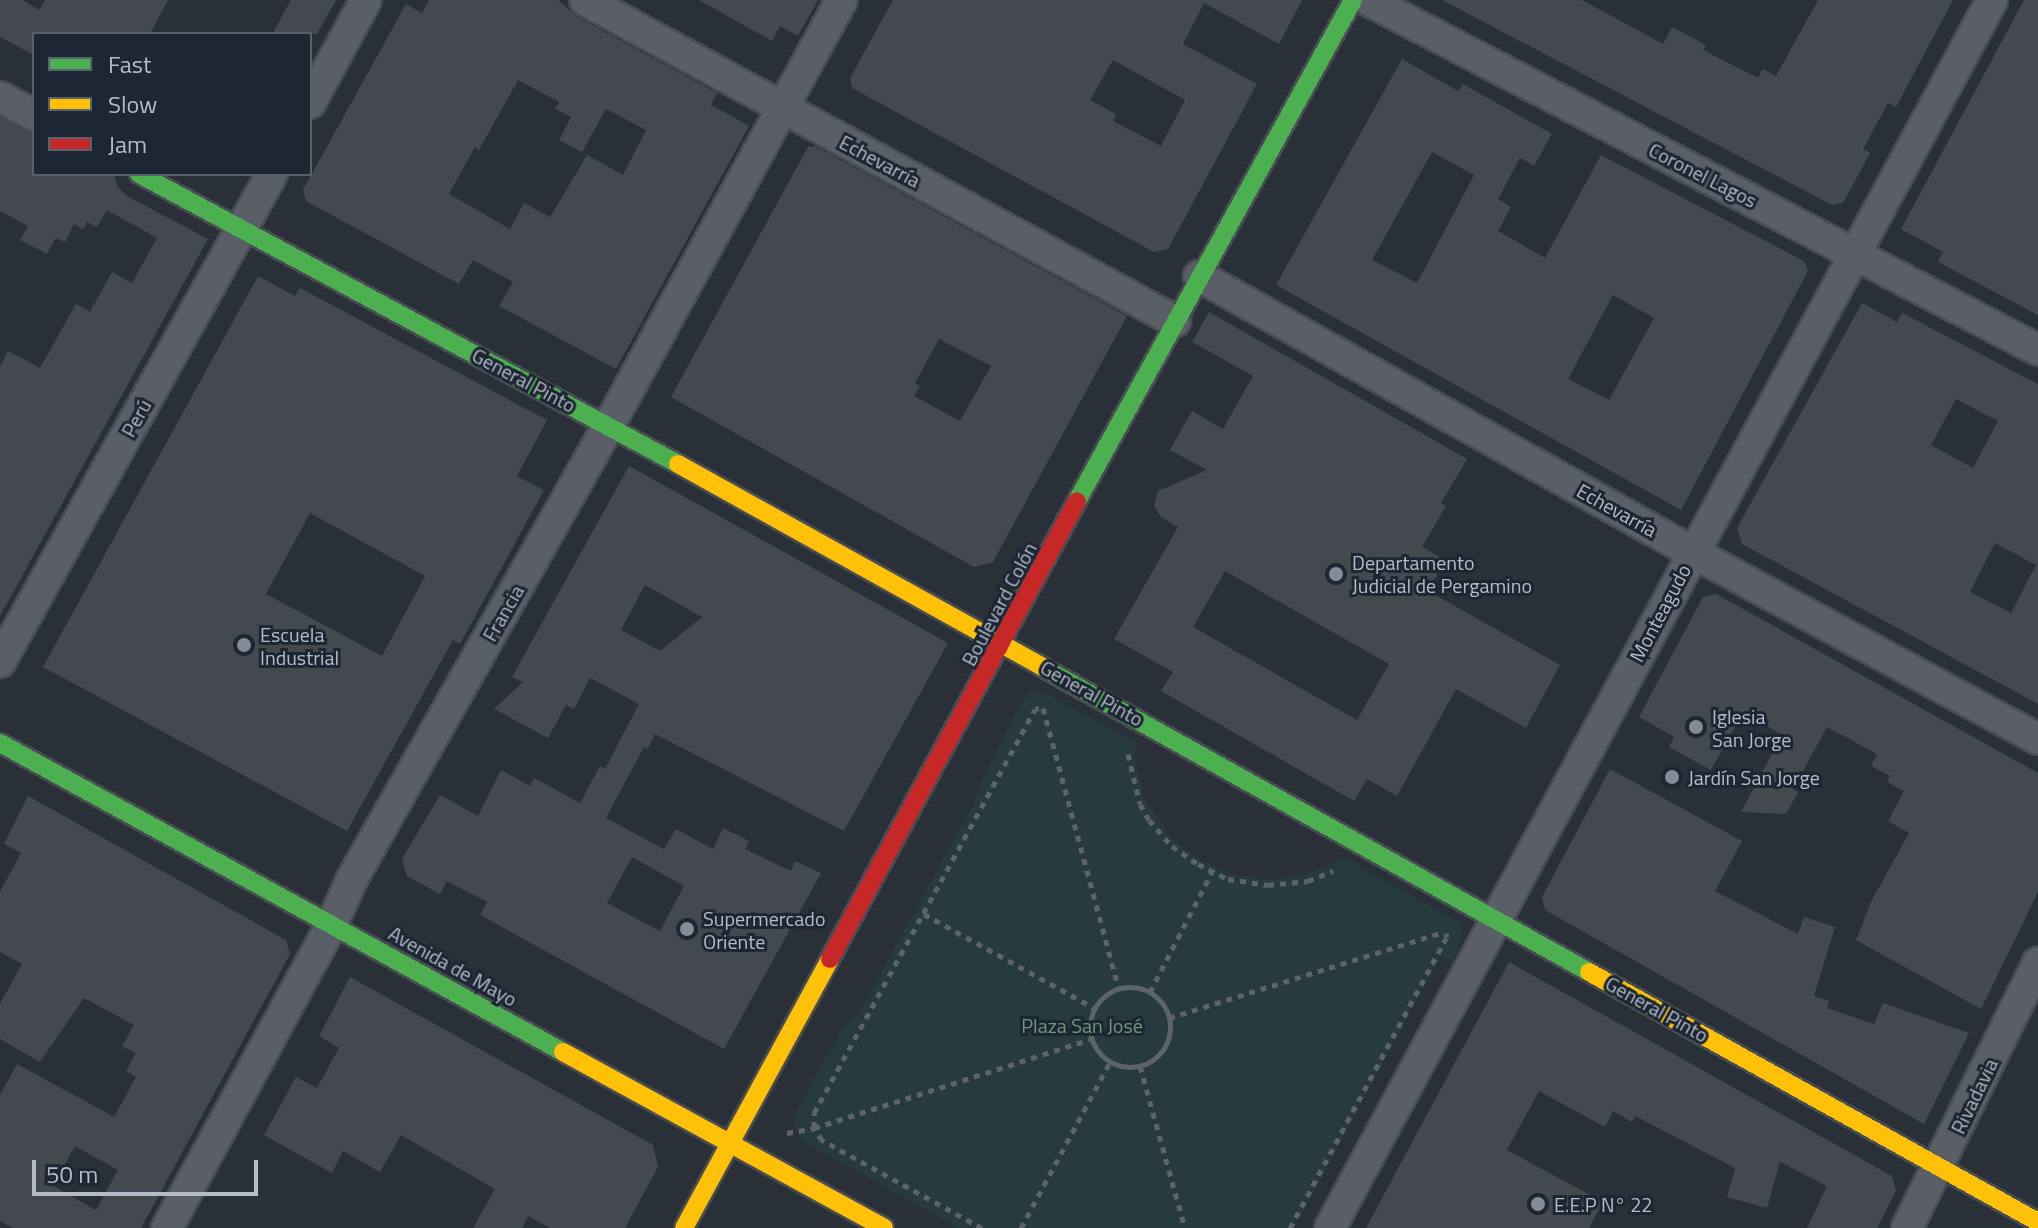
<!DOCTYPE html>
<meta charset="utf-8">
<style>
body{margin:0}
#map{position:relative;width:2038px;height:1228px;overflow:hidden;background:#2a3038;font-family:"Titillium Web",sans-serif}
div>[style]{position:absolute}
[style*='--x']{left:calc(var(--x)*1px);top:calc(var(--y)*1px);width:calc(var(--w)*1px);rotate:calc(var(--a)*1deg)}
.green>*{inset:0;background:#273a3e}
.building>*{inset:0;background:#444950}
.path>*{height:5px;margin-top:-2.5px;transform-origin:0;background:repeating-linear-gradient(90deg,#5d636a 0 6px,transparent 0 12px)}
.path>.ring{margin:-2.5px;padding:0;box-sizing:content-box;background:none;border:5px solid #5d636a;border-radius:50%}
.roads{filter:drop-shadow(2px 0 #484c53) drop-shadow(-2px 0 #484c53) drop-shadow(0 2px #484c53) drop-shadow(0 -2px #484c53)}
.street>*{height:30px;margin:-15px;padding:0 15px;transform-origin:15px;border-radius:15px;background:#5a5e66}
.fast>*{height:18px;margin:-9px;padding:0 9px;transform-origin:9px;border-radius:9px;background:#4caf50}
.slow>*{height:18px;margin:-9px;padding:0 9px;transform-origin:9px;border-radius:9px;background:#ffc107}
.jam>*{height:18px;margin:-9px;padding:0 9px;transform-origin:9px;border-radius:9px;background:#c62828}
.dots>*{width:22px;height:22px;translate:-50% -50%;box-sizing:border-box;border:4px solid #1d2633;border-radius:50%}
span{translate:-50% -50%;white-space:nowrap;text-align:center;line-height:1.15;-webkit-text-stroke:6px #1d2633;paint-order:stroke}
.street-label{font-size:20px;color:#b4bcc9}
.poi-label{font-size:20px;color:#b4bcc9}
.left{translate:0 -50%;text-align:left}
.park-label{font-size:20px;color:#6b9a76}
.legend{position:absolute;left:32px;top:32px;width:280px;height:144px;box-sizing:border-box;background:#1d2633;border:2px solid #59626f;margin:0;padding:10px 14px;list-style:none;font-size:24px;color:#b4bcc9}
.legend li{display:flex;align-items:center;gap:16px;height:40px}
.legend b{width:40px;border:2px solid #59626f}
.scale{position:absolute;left:32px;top:1160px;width:226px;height:36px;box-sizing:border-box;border:4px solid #b4bcc9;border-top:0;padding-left:10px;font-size:24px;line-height:28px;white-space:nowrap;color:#b4bcc9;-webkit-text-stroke:6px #1d2633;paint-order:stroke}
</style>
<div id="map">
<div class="green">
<div style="clip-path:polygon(1039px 690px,1137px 742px,1134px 756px,1145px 799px,1170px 836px,1200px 860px,1233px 874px,1268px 880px,1305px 875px,1344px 857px,1460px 923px,1462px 934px,1458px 950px,1452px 961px,1441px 955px,1294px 1228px,958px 1228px,802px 1141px,794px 1127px,795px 1114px,839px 1033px,859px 1013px,976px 799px,982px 779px,1019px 707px,1030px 693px)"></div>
</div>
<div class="building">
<div style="clip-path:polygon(0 0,23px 0,39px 10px,45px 0,168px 0,150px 34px,34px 34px,34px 55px,0 37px)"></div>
<div style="clip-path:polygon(291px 0,336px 0,317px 34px,272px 34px)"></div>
<div style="clip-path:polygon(evenodd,429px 0,558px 0,576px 16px,717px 93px,711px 105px,749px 126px,616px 369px,499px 306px,513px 282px,473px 260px,459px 284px,306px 201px,303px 190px,406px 4px,422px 13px,429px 0,518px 80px,559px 102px,555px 109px,571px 117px,559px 140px,582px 152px,606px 109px,646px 130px,623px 175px,587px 155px,550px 217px,524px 203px,510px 229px,449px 194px,475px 147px,479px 150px,518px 80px)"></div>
<div style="clip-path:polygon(699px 0,818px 0,798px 36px,780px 26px,772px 41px)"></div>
<div style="clip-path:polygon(evenodd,893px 0,1302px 0,1279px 44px,1204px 3px,1183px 44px,1257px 84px,1168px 249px,1154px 252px,852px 88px,850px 78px,893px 0,1113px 60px,1185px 100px,1161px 146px,1113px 121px,1116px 114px,1090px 100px,1113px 60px)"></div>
<div style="clip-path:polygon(1442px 0,1582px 0,1663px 44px,1672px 27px,1706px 45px,1703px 50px,1758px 78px,1763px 69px,1776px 76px,1818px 0,1953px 0,1896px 107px,1888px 103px,1863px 149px,1870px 153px,1843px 203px,1832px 205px)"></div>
<div style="clip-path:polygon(2024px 0,2038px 0,2038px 315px,1938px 262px,1943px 252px,1901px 229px)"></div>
<div style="clip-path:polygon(evenodd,1402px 59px,1458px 91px,1463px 84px,1552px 134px,1534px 166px,1520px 158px,1498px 199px,1511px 207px,1498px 231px,1545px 258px,1601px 155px,1804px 261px,1808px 271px,1681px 510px,1276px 285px,1402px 59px,1432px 152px,1474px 175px,1417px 283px,1372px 260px,1432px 152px,1402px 59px,1613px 295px,1654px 318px,1609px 400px,1568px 379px,1613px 295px)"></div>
<div style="clip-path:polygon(0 117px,34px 133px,34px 174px,114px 174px,117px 186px,127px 196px,208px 239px,0 616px,0 367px,8px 351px,40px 368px,76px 304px,90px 312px,112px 272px,132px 283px,157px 238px,107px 210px,97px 227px,87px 222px,83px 229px,74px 224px,65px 242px,56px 238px,47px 254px,20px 240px,28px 226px,0 211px)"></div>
<div style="clip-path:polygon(evenodd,815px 146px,1127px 316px,993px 562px,974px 567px,671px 397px,808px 147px,815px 146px,939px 339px,991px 366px,960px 421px,914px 396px,920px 386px,915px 383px,939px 339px)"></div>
<div style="clip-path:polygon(evenodd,258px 276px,295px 296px,300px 288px,547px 420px,517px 476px,544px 490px,460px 644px,453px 640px,347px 831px,43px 667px,258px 276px,310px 513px,425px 576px,382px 656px,266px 594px,310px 513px)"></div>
<div style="clip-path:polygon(evenodd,1862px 303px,1897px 322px,1902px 313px,2038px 384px,2038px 704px,1742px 544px,1737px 528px,1862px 303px,1956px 399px,1998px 421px,1973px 468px,1931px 445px,1956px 399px,1862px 303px,1995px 543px,2036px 565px,2011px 613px,1970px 592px,1995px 543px)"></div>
<div style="clip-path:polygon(evenodd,1209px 312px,1467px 459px,1441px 503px,1446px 506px,1422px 547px,1445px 560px,1428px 591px,1560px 665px,1526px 728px,1456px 689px,1397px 796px,1367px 779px,1354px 801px,1161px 691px,1173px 672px,1114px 639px,1178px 527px,1161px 517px,1154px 506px,1158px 491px,1207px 470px,1170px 450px,1192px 411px,1223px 429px,1253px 376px,1192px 342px,1209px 312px,1225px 571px,1389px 664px,1357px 720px,1193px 627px,1225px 571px)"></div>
<div style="clip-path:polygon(evenodd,629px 466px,948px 643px,844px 831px,655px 734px,648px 749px,644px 747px,606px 818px,664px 849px,676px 829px,713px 849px,723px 828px,749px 841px,745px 849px,791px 871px,795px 861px,821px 873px,724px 1049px,480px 915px,487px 902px,447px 881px,440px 894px,407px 876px,402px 859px,440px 795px,478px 816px,501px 770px,530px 786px,534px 778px,580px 803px,600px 766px,605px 769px,639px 704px,590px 678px,574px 709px,566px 705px,548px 738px,494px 709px,523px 682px,512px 677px,629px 466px,645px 585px,702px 617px,660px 651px,621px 630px,645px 585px,629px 466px,632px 857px,684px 886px,660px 931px,607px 903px,632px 857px)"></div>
<div style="clip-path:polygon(1716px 594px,2038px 773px,2038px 892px,1981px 1009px,1856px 940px,1872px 900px,1909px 833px,1888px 821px,1904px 791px,1887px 782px,1890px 776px,1871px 766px,1877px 754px,1827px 727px,1793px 789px,1798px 792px,1786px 814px,1741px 812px,1782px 735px,1743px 712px,1711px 770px,1669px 747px,1674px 737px,1639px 717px,1703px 597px)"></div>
<div style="clip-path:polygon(1610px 769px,1742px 841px,1715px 891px,1798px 934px,1804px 917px,1835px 927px,1814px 996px,1829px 1001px,1827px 1008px,1874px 1024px,1883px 1003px,1969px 1033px,1924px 1124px,1545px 910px,1542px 897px)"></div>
<div style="clip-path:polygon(evenodd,28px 796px,286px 940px,290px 954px,141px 1228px,13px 1228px,0 1221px,0 1095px,17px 1064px,114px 1117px,136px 1077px,126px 1071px,136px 1053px,122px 1046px,134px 1025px,84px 998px,40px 1062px,0 1039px,0 1004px,22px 964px,0 952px,0 892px,21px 853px,4px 844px,28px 796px,75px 1146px,118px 1170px,96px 1210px,53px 1186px,75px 1146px)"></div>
<div style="clip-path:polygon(1509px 962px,1892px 1176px,1896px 1191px,1877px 1228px,1807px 1228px,1827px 1186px,1780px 1162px,1767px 1208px,1727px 1197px,1735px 1168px,1635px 1116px,1632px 1122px,1613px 1111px,1605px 1127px,1539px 1091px,1507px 1150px,1603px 1202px,1589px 1228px,1366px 1228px)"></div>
<div style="clip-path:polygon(350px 977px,653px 1145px,658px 1167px,625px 1228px,550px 1228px,528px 1216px,522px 1228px,473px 1228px,495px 1189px,401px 1135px,380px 1172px,343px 1151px,332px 1173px,264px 1135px,296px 1077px,317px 1088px,339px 1048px,319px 1036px)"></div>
</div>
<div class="path">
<div style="--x:1043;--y:708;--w:291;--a:74.9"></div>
<div style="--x:1128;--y:754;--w:51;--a:76.5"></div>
<div style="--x:1140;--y:804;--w:18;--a:61"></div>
<div style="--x:1149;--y:820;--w:35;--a:49"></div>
<div style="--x:1172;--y:846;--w:32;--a:35"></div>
<div style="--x:1198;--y:864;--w:34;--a:27"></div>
<div style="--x:1228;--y:879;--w:40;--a:8.5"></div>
<div style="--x:1268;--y:885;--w:40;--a:-5.7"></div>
<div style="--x:1308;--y:881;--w:27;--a:-22"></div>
<div style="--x:924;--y:914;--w:194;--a:28.9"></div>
<div class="ring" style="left:1090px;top:987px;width:75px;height:75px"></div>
<div style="--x:1150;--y:992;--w:140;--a:-62.7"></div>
<div style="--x:1169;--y:1018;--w:287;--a:-17.4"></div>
<div style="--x:1140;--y:1066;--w:168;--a:74.5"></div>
<div style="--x:787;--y:1133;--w:27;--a:-10"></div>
<div style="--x:814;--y:1128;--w:292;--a:-17.8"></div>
<div style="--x:982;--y:1228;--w:183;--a:-151.2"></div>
<div style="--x:822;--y:1140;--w:14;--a:-124"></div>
<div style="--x:814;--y:1128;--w:15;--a:-90"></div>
<div style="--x:814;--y:1113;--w:460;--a:-61.3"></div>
<div style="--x:1035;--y:709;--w:4;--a:-14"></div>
<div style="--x:1021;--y:1228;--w:188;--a:-61.8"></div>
<div style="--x:1290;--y:1228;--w:331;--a:-61.7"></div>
<div style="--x:1447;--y:937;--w:4;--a:-104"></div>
</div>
<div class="roads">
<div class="street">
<div style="--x:585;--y:0;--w:672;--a:28.55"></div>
<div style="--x:1368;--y:0;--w:756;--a:27.58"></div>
<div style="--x:0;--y:97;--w:38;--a:28"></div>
<div style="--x:310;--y:103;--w:117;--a:-61.5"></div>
<div style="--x:1199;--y:276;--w:565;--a:29.24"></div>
<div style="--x:1692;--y:552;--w:393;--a:28.4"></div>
<div style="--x:0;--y:662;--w:559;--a:-60.87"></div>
<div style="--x:167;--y:1228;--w:346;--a:-61.5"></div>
<div style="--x:332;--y:924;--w:49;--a:-66"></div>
<div style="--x:352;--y:879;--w:522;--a:-60.49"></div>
<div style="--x:609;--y:425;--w:485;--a:-61.3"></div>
<div style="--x:1330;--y:1228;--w:1395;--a:-61.67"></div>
<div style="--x:1907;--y:1228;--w:296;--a:-63.7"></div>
</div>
<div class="fast">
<div style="--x:139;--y:174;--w:612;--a:28.28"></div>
<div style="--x:1077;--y:501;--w:572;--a:-61.15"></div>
<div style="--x:1042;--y:667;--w:626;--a:29.14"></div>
<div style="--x:0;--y:743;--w:642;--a:28.76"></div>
</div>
<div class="slow">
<div style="--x:678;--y:464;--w:417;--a:29.1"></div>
<div style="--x:1589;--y:972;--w:514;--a:29.11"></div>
<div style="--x:563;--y:1052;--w:366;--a:28.7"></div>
<div style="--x:684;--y:1228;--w:306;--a:-61.5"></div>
</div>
<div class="jam">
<div style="--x:830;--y:959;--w:520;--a:-61.66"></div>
</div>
</div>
<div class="dots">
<div style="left:1336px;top:574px;background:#848b96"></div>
<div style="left:244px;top:645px;background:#848b96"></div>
<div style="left:1696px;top:727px;background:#848b96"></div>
<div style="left:1672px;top:777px;background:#848b96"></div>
<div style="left:687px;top:929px;background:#848b96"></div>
<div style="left:1538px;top:1204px;background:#848b96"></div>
</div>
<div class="street-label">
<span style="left:880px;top:161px;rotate:28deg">Echevarría</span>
<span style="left:1703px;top:175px;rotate:27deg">Coronel Lagos</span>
<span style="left:524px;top:380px;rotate:28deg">General Pinto</span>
<span style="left:136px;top:418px;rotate:-61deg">Perú</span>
<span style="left:1617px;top:510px;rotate:29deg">Echevarría</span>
<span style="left:999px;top:604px;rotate:-62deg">Boulevard Colón</span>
<span style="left:503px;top:613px;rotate:-60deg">Francia</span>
<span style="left:1660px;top:613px;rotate:-62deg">Monteagudo</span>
<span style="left:1092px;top:693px;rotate:29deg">General Pinto</span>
<span style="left:453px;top:966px;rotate:29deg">Avenida de Mayo</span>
<span style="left:1657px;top:1009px;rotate:29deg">General Pinto</span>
<span style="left:1974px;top:1096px;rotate:-64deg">Rivadavia</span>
</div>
<div class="poi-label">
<span class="left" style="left:1352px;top:574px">Departamento<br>Judicial de Pergamino</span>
<span class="left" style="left:260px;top:646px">Escuela<br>Industrial</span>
<span class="left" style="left:1712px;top:728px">Iglesia<br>San Jorge</span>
<span class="left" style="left:1688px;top:777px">Jardín San Jorge</span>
<span class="left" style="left:703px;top:930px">Supermercado<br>Oriente</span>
<span class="left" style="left:1554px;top:1204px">E.E.P N° 22</span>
</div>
<div class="park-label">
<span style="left:1082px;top:1025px">Plaza San José</span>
</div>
<ul class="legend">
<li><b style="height:10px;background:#4caf50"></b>Fast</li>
<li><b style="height:10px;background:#ffc107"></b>Slow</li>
<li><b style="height:10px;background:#c62828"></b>Jam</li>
</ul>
<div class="scale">50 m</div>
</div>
